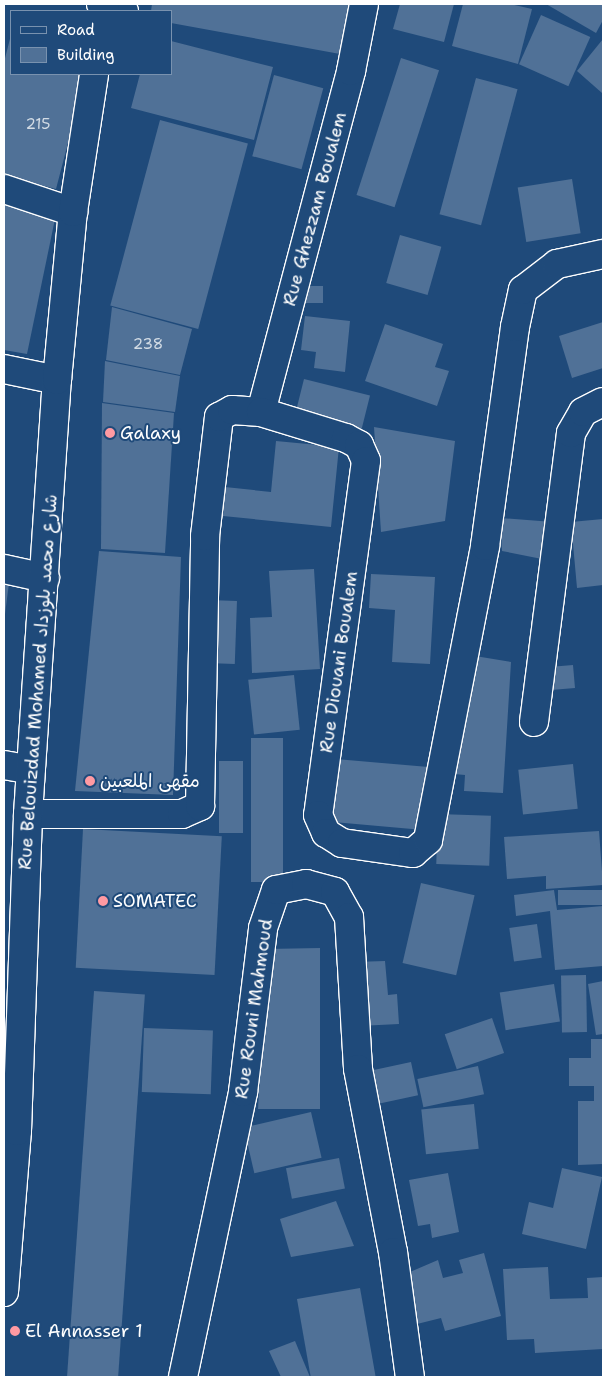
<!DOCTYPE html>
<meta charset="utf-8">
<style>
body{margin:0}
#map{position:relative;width:607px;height:1381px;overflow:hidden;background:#1f4a7a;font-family:"Shantell Sans","Playpen Sans Arabic",sans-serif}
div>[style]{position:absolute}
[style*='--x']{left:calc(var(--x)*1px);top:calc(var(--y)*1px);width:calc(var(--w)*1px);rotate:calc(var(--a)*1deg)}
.building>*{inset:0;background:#507197;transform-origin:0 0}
.roads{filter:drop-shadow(1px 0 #fff) drop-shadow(-1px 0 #fff) drop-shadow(0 1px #fff) drop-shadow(0 -1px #fff)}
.street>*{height:28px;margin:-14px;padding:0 14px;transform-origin:14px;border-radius:14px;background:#1f4a7a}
.primary>*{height:28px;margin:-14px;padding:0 14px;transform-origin:14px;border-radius:14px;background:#1f4a7a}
.dots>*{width:14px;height:14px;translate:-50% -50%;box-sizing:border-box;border:2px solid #1f4a7a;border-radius:50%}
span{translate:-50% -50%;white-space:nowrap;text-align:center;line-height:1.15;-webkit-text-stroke:4px #1f4a7a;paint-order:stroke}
.number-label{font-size:15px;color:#d3dce5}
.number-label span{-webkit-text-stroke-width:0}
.street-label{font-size:18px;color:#fff}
.poi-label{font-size:18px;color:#fff}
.left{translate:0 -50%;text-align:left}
.frame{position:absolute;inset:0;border:5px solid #fff;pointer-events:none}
.legend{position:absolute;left:10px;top:10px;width:162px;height:65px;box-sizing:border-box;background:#1f4a7a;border:1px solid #7992af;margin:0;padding:6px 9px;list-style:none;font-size:15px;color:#fff}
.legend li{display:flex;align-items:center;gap:10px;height:25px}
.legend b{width:25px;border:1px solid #7992af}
</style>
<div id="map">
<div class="building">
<div style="clip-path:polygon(152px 4px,349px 4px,340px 54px,171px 23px,171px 11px,151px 11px)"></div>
<div style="clip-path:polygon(400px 4px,454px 4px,444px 42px,393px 29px)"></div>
<div style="clip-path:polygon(463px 4px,510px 4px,532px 9px,518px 64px,452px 46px)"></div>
<div style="clip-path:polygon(546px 4px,603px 4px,603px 20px,596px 33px)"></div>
<div style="left:541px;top:15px;width:54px;height:54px;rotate:24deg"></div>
<div style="clip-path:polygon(11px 35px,11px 74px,86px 74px,56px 189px,4px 176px,4px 62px)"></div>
<div style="clip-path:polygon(603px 39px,603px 91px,602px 93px,577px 71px)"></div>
<div style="clip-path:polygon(171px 41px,273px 67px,254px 140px,131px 108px,140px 74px,171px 74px)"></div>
<div style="left:401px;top:58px;width:40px;height:144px;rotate:18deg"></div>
<div style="left:274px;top:75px;width:51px;height:84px;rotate:15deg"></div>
<div style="left:476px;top:78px;width:43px;height:141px;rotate:15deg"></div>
<div style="left:160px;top:120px;width:91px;height:192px;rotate:15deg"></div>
<div style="left:572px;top:179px;width:55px;height:55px;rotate:81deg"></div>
<div style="clip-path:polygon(4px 204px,55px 219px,27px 354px,4px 350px)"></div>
<div style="left:400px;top:235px;width:43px;height:50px;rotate:16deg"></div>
<div style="left:304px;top:286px;width:19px;height:17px"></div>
<div style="clip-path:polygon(112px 307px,192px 329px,180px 375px,106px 360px)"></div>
<div style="clip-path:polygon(305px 316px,350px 321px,345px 372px,314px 368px,316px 352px,301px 350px)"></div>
<div style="clip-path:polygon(603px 322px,603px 368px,572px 378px,559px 336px)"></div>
<div style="clip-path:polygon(385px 324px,443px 344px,435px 367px,449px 371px,437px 406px,365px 381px)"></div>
<div style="clip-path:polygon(105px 361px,180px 376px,175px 412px,103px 402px)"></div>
<div style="left:304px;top:379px;width:68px;height:34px;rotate:14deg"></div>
<div style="clip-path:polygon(102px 403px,174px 413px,165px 553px,101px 549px)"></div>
<div style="clip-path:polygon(374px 427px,455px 441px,445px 521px,381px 532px)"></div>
<div style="clip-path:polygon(276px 441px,339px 447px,331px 527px,223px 516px,225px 487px,271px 492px)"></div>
<div style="clip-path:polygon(500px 518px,553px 522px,552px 561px,502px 551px)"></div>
<div style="clip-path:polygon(603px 519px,603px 585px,577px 588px,571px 522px)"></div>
<div style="clip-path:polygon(99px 551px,181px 557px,173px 795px,75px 791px)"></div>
<div style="clip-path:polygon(314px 569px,320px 669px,252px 673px,250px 618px,272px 617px,269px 571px)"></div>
<div style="clip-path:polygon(371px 574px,435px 577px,430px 664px,392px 662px,395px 610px,369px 608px)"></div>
<div style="clip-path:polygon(4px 582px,9px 583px,5px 614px,4px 614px)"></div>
<div style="left:209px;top:600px;width:28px;height:63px;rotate:2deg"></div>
<div style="clip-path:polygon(469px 655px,511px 662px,503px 793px,464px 791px,465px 775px,454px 774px)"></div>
<div style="left:573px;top:665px;width:23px;height:21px;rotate:85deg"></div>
<div style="left:294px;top:675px;width:55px;height:46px;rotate:84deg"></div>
<div style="left:251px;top:738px;width:32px;height:144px"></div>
<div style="left:336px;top:759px;width:96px;height:63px;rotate:5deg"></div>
<div style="left:219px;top:761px;width:24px;height:72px"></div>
<div style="left:573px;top:764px;width:45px;height:55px;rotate:84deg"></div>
<div style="left:438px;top:814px;width:53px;height:50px;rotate:2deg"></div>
<div style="left:83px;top:829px;width:139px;height:139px;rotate:3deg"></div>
<div style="clip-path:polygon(599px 831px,603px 885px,546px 889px,546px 876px,507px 879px,504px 837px)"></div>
<div style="left:421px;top:883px;width:55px;height:82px;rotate:13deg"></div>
<div style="clip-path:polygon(554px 890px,557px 910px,603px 906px,603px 966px,555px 970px,550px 911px,516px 916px,514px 895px)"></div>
<div style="left:558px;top:890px;width:45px;height:15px"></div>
<div style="left:537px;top:924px;width:34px;height:28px;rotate:82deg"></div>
<div style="clip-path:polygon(320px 948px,320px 1109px,258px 1109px,267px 949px)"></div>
<div style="clip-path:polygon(385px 961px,388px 995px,397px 994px,399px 1024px,359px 1026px,354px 962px)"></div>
<div style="left:586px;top:975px;width:57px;height:25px;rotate:89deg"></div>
<div style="clip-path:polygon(603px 981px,603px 1034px,596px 1035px,588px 984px)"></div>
<div style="left:554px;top:984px;width:38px;height:55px;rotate:81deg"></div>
<div style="left:94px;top:991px;width:51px;height:387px;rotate:4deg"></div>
<div style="left:492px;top:1018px;width:37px;height:50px;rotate:71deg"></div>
<div style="left:144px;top:1028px;width:69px;height:64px;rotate:2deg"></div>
<div style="clip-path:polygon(591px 1039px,603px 1039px,603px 1164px,578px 1165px,578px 1101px,594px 1101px,594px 1086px,569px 1086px,569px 1058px,591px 1058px)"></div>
<div style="left:411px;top:1062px;width:34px;height:50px;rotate:78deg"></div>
<div style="left:478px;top:1066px;width:29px;height:62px;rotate:78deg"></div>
<div style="left:474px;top:1104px;width:45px;height:53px;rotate:84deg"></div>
<div style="left:311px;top:1112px;width:47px;height:69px;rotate:77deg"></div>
<div style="left:339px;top:1158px;width:31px;height:54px;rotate:79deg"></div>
<div style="clip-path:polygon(562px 1168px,602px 1177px,586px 1249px,522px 1234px,529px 1202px,553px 1208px)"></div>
<div style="clip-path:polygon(448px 1173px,459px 1232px,432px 1238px,430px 1224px,418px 1226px,409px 1180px)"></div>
<div style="clip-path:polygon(336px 1201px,354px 1246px,291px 1257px,280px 1219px)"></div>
<div style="clip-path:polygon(484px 1253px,501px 1316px,445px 1331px,441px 1318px,413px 1325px,410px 1272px,438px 1260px,443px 1278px,463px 1273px,459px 1260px)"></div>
<div style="clip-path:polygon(548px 1267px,550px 1299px,588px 1298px,587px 1278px,603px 1277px,603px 1349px,535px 1353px,534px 1339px,507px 1340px,503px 1269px)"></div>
<div style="left:360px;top:1288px;width:90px;height:64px;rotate:80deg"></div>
<div style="clip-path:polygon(295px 1341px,310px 1377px,281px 1377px,269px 1351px)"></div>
</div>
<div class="roads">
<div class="street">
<div style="--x:101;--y:4;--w:24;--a:17"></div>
<div style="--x:4;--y:189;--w:73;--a:18.4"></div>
<div style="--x:4;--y:369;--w:54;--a:11.7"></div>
<div style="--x:261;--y:412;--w:353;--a:-75.2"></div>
<div style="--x:351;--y:71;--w:68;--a:-79"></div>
<div style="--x:4;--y:569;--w:42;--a:12.4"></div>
<div style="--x:534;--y:722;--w:291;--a:-82.7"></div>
<div style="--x:571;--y:433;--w:24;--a:-60"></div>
<div style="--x:583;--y:412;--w:22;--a:-27"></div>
<div style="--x:4;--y:765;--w:27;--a:10"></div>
<div style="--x:28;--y:814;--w:154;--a:0"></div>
<div style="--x:182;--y:814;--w:20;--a:-24"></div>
<div style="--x:200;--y:806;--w:270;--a:-88.9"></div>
<div style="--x:205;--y:536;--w:120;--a:-83.3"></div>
<div style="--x:219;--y:417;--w:15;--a:-28"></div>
<div style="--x:232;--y:410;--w:29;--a:4"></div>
<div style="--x:261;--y:412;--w:89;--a:17"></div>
<div style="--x:346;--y:438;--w:15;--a:28"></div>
<div style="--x:359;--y:445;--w:17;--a:66"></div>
<div style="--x:366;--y:461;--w:357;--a:97.7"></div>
<div style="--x:318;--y:815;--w:20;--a:66"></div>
<div style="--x:326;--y:833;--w:19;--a:32"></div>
<div style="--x:342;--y:843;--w:72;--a:8"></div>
<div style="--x:413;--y:853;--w:20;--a:-41"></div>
<div style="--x:428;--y:840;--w:299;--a:-79"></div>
<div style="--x:485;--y:546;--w:221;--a:-82.2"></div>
<div style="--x:515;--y:327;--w:38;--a:-78"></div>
<div style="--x:523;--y:290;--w:43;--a:-37.4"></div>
<div style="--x:557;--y:264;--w:47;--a:-12.3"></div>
<div style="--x:183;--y:1377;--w:291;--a:-78.1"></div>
<div style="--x:243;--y:1092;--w:165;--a:-83"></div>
<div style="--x:263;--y:928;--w:40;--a:-71.1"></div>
<div style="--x:276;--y:890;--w:31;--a:-11"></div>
<div style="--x:306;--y:884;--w:30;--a:15"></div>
<div style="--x:335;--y:892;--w:29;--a:61"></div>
<div style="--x:349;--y:917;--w:152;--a:86.6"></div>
<div style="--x:358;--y:1069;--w:186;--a:79.2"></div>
<div style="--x:393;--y:1252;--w:126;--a:82.3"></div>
</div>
<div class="primary">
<div style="--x:104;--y:11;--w:7;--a:-82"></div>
<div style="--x:4;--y:1292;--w:162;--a:-85.4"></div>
<div style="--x:17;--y:1131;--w:317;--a:-88"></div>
<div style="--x:28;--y:814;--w:435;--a:-86.2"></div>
<div style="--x:57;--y:380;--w:169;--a:-84.6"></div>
<div style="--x:73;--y:212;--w:140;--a:-81.3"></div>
</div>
</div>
<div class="dots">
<div style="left:110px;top:433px;background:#ff9aa2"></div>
<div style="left:90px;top:781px;background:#ff9aa2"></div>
<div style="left:103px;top:901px;background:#ff9aa2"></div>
<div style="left:15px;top:1331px;background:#ff9aa2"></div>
</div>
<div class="number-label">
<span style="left:38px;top:125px">215</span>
<span style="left:148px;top:345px">238</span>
</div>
<div class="street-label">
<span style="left:315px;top:209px;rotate:-75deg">Rue Ghezzam Boualem</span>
<span style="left:339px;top:662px;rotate:-82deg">Rue Diouani Boualem</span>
<span style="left:38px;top:682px;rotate:-86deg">Rue Belouizdad Mohamed شارع محمد بلوزداد</span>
<span style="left:254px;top:1009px;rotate:-82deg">Rue Rouni Mahmoud</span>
</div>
<div class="poi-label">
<span class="left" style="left:120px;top:433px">Galaxy</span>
<span class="left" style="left:100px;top:781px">مقهى الملعبين</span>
<span class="left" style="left:113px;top:901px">SOMATEC</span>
<span class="left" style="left:25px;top:1331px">El Annasser 1</span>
</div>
<div class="frame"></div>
<ul class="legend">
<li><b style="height:6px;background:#1f4a7a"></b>Road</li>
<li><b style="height:14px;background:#507197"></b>Building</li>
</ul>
</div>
